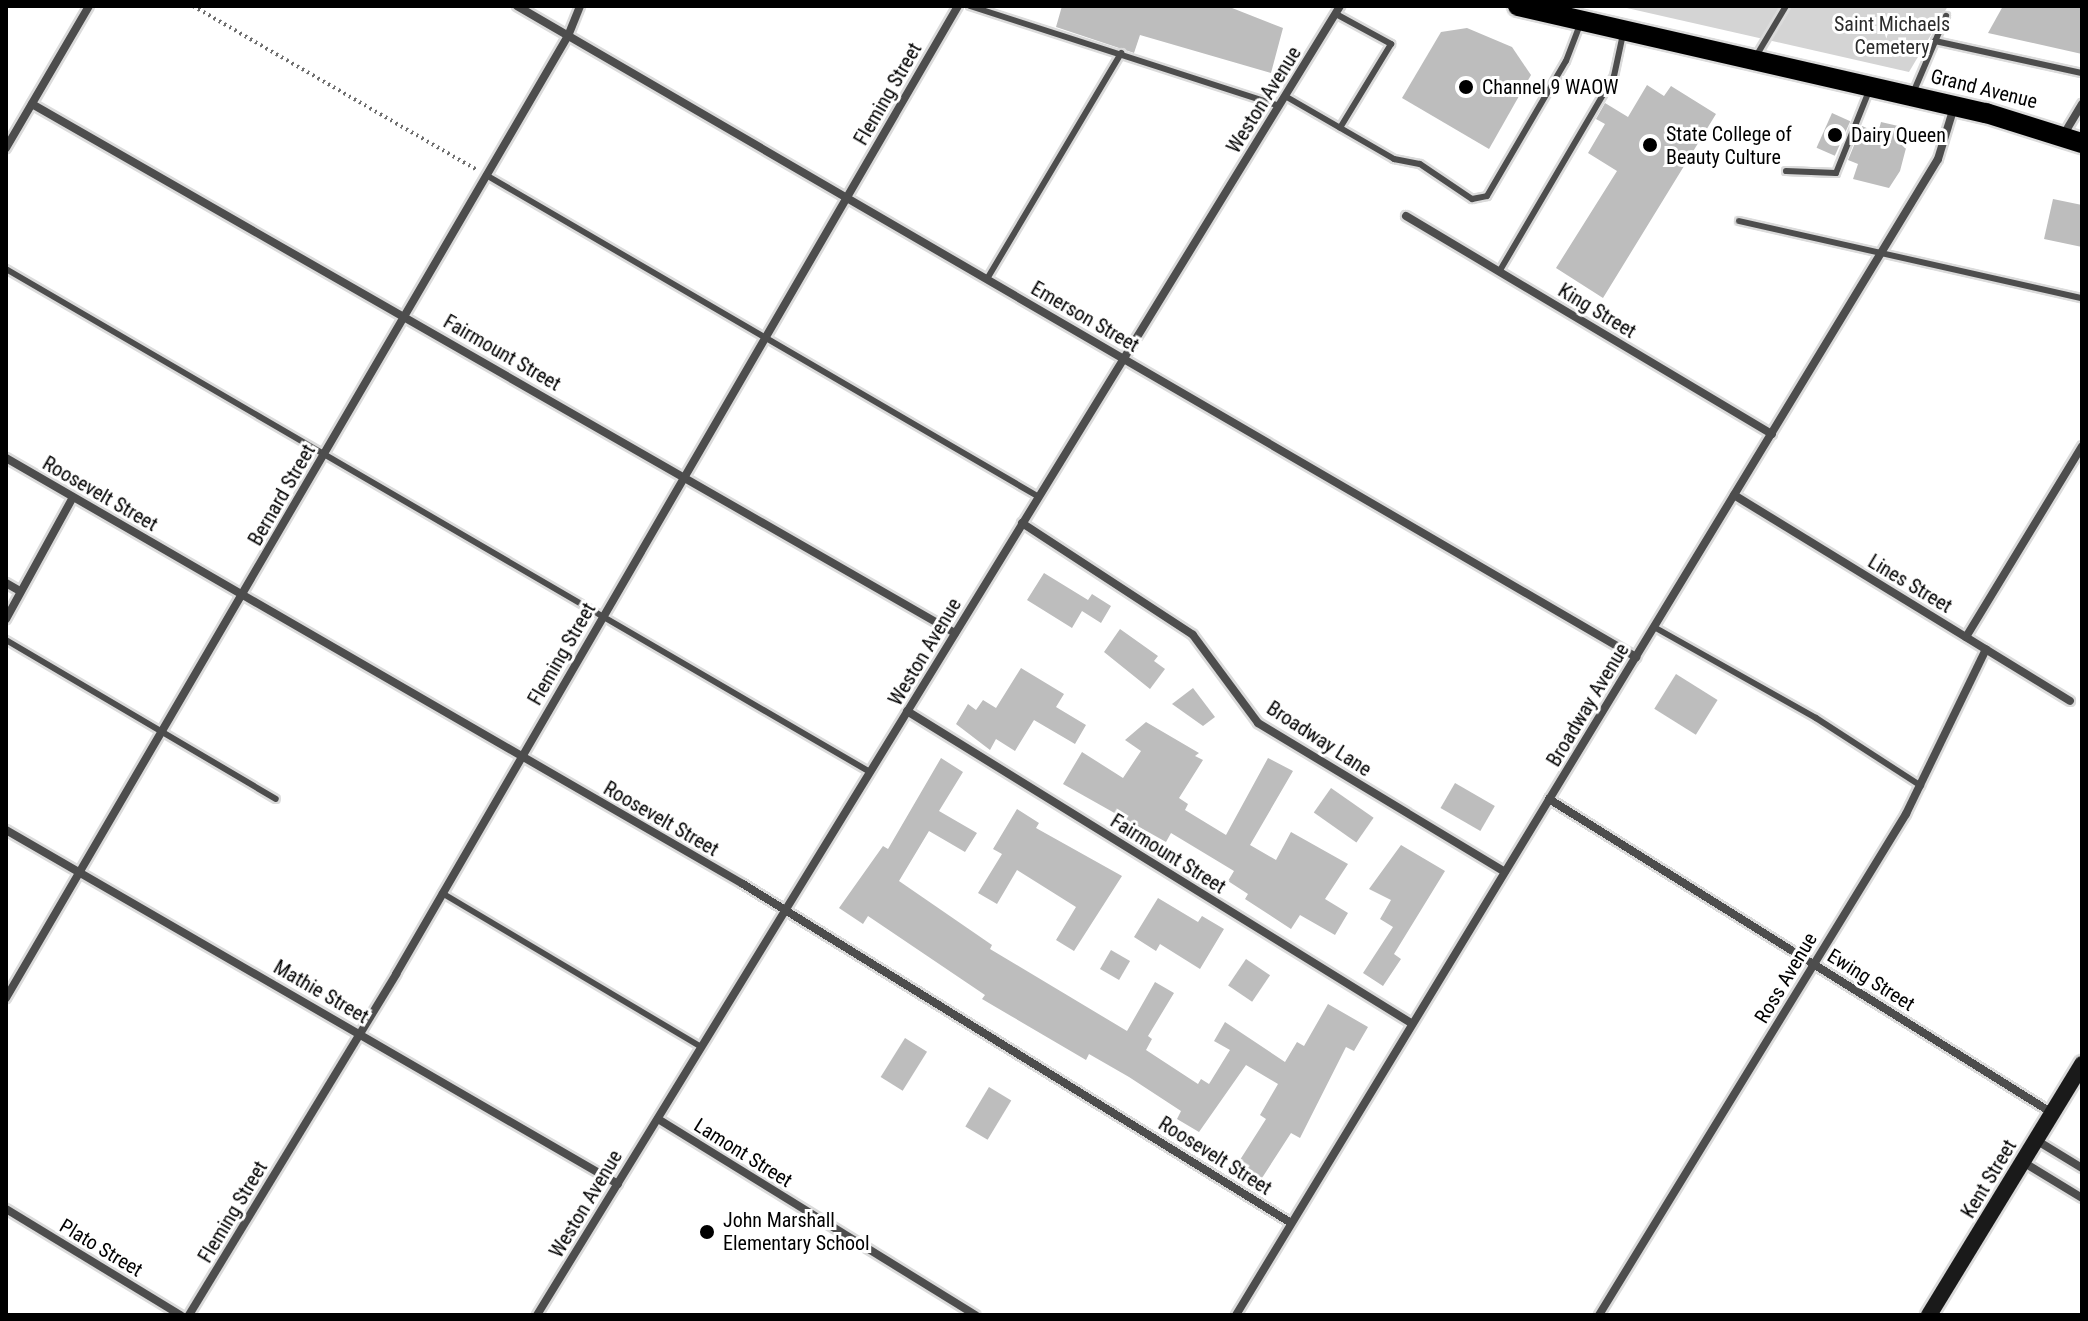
<!DOCTYPE html>
<style>
body{margin:0}
#map{position:relative;width:2088px;height:1321px;overflow:hidden;background:#fff;font-family:"Roboto Condensed",sans-serif}
div>[style]{position:absolute}
[style*='--x']{left:calc(var(--x)*1px);top:calc(var(--y)*1px);width:calc(var(--w)*1px);rotate:calc(var(--a)*1deg)}
.green>*{inset:0;background:#d4d4d4}
.building>*{inset:0;background:#bdbdbd;transform-origin:0 0}
.path>*{height:4px;margin-top:-2px;transform-origin:0;background:repeating-linear-gradient(90deg,#6f6f6f 0 2px,transparent 0 6px)}
.roads{filter:drop-shadow(2px 0 #dbdbdb) drop-shadow(-2px 0 #dbdbdb) drop-shadow(0 2px #dbdbdb) drop-shadow(0 -2px #dbdbdb)}
.lane>*{height:6px;margin:-3px;padding:0 3px;transform-origin:3px;border-radius:3px;background:#4d4d4d}
.street>*{height:8px;margin:-4px;padding:0 4px;transform-origin:4px;border-radius:4px;background:#4d4d4d}
.secondary>*{height:16px;margin:-8px;padding:0 8px;transform-origin:8px;border-radius:8px;background:#1a1a1a}
.primary>*{height:20px;margin:-10px;padding:0 10px;transform-origin:10px;border-radius:10px;background:#000}
.dots>*{width:22px;height:22px;translate:-50% -50%;box-sizing:border-box;border:4px solid #fff;border-radius:50%}
span{translate:-50% -50%;white-space:nowrap;text-align:center;line-height:1.15;-webkit-text-stroke:6px #fff;paint-order:stroke}
.park-label{font-size:20px;color:#2b2b2b}
.poi-label{font-size:20px;color:#000}
.left{translate:0 -50%;text-align:left}
.street-label{font-size:20px;color:#000}
.frame{position:absolute;inset:0;border:8px solid #000;pointer-events:none}
</style>
<div id="map">
<div class="green">
<div style="clip-path:polygon(1618px 6px,1948px 6px,1909px 72px)"></div>
</div>
<div class="building">
<div style="clip-path:polygon(1062px 6px,1227px 6px,1283px 28px,1271px 73px,1140px 35px,1134px 53px,1056px 27px)"></div>
<div style="clip-path:polygon(2003px 6px,2082px 6px,2082px 54px,1988px 33px)"></div>
<div style="clip-path:polygon(1467px 28px,1512px 47px,1531px 75px,1489px 149px,1402px 98px,1441px 32px)"></div>
<div style="clip-path:polygon(1647px 85px,1664px 96px,1671px 86px,1716px 114px,1603px 298px,1556px 268px,1617px 171px,1588px 153px,1605px 124px,1596px 119px,1605px 103px,1628px 117px)"></div>
<div style="left:1832px;top:113px;width:20px;height:38px;rotate:24deg"></div>
<div style="clip-path:polygon(1881px 122px,1911px 129px,1900px 171px,1889px 188px,1853px 179px,1858px 164px,1848px 160px,1862px 126px,1878px 133px)"></div>
<div style="clip-path:polygon(2053px 199px,2082px 205px,2082px 247px,2044px 239px)"></div>
<div style="clip-path:polygon(1044px 573px,1088px 600px,1092px 594px,1111px 606px,1101px 623px,1082px 611px,1072px 628px,1027px 600px)"></div>
<div style="clip-path:polygon(1120px 629px,1158px 656px,1154px 661px,1165px 669px,1150px 689px,1104px 652px)"></div>
<div style="clip-path:polygon(1021px 668px,1064px 694px,1056px 707px,1086px 725px,1075px 744px,1034px 720px,1015px 751px,996px 739px,990px 750px,956px 724px,968px 704px,976px 710px,983px 700px,996px 708px)"></div>
<div style="left:1676px;top:674px;width:49px;height:41px;rotate:32deg"></div>
<div style="clip-path:polygon(1193px 688px,1215px 717px,1203px 726px,1172px 704px)"></div>
<div style="clip-path:polygon(1146px 722px,1199px 753px,1195px 756px,1203px 760px,1179px 798px,1188px 804px,1185px 810px,1226px 835px,1268px 758px,1293px 771px,1250px 845px,1276px 860px,1291px 832px,1348px 864px,1325px 899px,1348px 913px,1335px 935px,1300px 915px,1291px 929px,1245px 899px,1248px 894px,1228px 881px,1234px 871px,1171px 833px,1166px 842px,1063px 784px,1082px 752px,1123px 778px,1141px 751px,1125px 740px)"></div>
<div style="clip-path:polygon(941px 758px,963px 772px,939px 811px,977px 833px,965px 852px,929px 831px,899px 881px,992px 945px,990px 949px,1127px 1031px,1155px 982px,1174px 993px,1148px 1036px,1152px 1039px,1146px 1050px,1198px 1084px,1201px 1079px,1209px 1084px,1230px 1050px,1214px 1041px,1225px 1022px,1285px 1062px,1297px 1042px,1304px 1046px,1328px 1004px,1368px 1027px,1354px 1051px,1346px 1047px,1300px 1138px,1291px 1133px,1262px 1178px,1238px 1163px,1266px 1119px,1260px 1115px,1278px 1084px,1246px 1065px,1199px 1132px,1177px 1119px,1181px 1111px,1129px 1077px,1089px 1054px,1086px 1060px,982px 999px,985px 995px,868px 916px,863px 924px,839px 908px,883px 846px,888px 849px)"></div>
<div style="left:1455px;top:783px;width:46px;height:29px;rotate:30deg"></div>
<div style="left:1331px;top:788px;width:52px;height:30px;rotate:35deg"></div>
<div style="clip-path:polygon(1017px 809px,1039px 823px,1036px 828px,1122px 876px,1074px 951px,1056px 940px,1076px 907px,1017px 870px,997px 904px,978px 893px,1002px 854px,993px 849px)"></div>
<div style="clip-path:polygon(1401px 845px,1445px 871px,1394px 954px,1401px 959px,1383px 986px,1363px 973px,1393px 927px,1380px 919px,1391px 900px,1369px 889px)"></div>
<div style="clip-path:polygon(1158px 898px,1198px 922px,1202px 916px,1224px 929px,1200px 969px,1160px 944px,1156px 951px,1134px 937px)"></div>
<div style="left:1111px;top:950px;width:22px;height:22px;rotate:30deg"></div>
<div style="left:1246px;top:959px;width:29px;height:32px;rotate:34deg"></div>
<div style="left:905px;top:1038px;width:26px;height:46px;rotate:32deg"></div>
<div style="left:989px;top:1087px;width:26px;height:46px;rotate:31deg"></div>
</div>
<div class="path">
<div style="--x:193;--y:6;--w:328;--a:30"></div>
</div>
<div class="roads">
<div class="lane">
<div style="--x:970;--y:6;--w:325;--a:17.9"></div>
<div style="--x:1336;--y:14;--w:63;--a:28.6"></div>
<div style="--x:1391;--y:44;--w:98;--a:121.3"></div>
<div style="--x:1935;--y:41;--w:150;--a:12.3"></div>
<div style="--x:1755;--y:58;--w:61;--a:-59.2"></div>
<div style="--x:1913;--y:93;--w:84;--a:-66.8"></div>
<div style="--x:1285;--y:96;--w:126;--a:30"></div>
<div style="--x:1394;--y:159;--w:26;--a:11"></div>
<div style="--x:1420;--y:164;--w:63;--a:33.9"></div>
<div style="--x:1472;--y:199;--w:15;--a:-11"></div>
<div style="--x:1487;--y:196;--w:156;--a:-59.7"></div>
<div style="--x:1566;--y:61;--w:39;--a:-69"></div>
<div style="--x:1786;--y:171;--w:50;--a:2.3"></div>
<div style="--x:1836;--y:173;--w:88;--a:-68.1"></div>
<div style="--x:486;--y:175;--w:640;--a:30.21"></div>
<div style="--x:1739;--y:221;--w:352;--a:12.7"></div>
<div style="--x:6;--y:269;--w:1000;--a:30.21"></div>
<div style="--x:1499;--y:272;--w:227;--a:-59.6"></div>
<div style="--x:1614;--y:76;--w:43;--a:-77.9"></div>
<div style="--x:987;--y:279;--w:263;--a:-59.3"></div>
<div style="--x:1654;--y:627;--w:186;--a:29.3"></div>
<div style="--x:1816;--y:718;--w:125;--a:32.9"></div>
<div style="--x:6;--y:640;--w:313;--a:30.5"></div>
<div style="--x:442;--y:893;--w:301;--a:30.7"></div>
</div>
<div class="street">
<div style="--x:517;--y:6;--w:1295;--a:30.19"></div>
<div style="--x:32;--y:104;--w:1064;--a:29.82"></div>
<div style="--x:2064;--y:134;--w:35;--a:-59"></div>
<div style="--x:6;--y:148;--w:164;--a:-59.7"></div>
<div style="--x:1406;--y:216;--w:426;--a:30.8"></div>
<div style="--x:6;--y:458;--w:851;--a:30.03"></div>
<div style="--x:743;--y:884;--w:644;--a:31.74"></div>
<div style="--x:1734;--y:495;--w:394;--a:31.5"></div>
<div style="--x:1022;--y:523;--w:204;--a:33.2"></div>
<div style="--x:1193;--y:635;--w:109;--a:53.5"></div>
<div style="--x:1258;--y:723;--w:288;--a:31.1"></div>
<div style="--x:6;--y:583;--w:16;--a:30"></div>
<div style="--x:6;--y:619;--w:139;--a:-61.2"></div>
<div style="--x:1966;--y:637;--w:223;--a:-58.7"></div>
<div style="--x:907;--y:711;--w:593;--a:31.76"></div>
<div style="--x:1549;--y:799;--w:593;--a:31.97"></div>
<div style="--x:6;--y:830;--w:707;--a:30.05"></div>
<div style="--x:6;--y:998;--w:1114;--a:-59.71"></div>
<div style="--x:568;--y:36;--w:32;--a:-68"></div>
<div style="--x:658;--y:1119;--w:373;--a:31.7"></div>
<div style="--x:2036;--y:1140;--w:54;--a:31.3"></div>
<div style="--x:2023;--y:1162;--w:69;--a:31.4"></div>
<div style="--x:6;--y:1209;--w:204;--a:31.3"></div>
<div style="--x:189;--y:1315;--w:399;--a:-58.7"></div>
<div style="--x:396;--y:974;--w:1119;--a:-59.86"></div>
<div style="--x:537;--y:1315;--w:1536;--a:-58.47"></div>
<div style="--x:1236;--y:1315;--w:1352;--a:-58.73"></div>
<div style="--x:1938;--y:159;--w:54;--a:-72.9"></div>
<div style="--x:1599;--y:1315;--w:588;--a:-58.5"></div>
<div style="--x:1906;--y:814;--w:183;--a:-64.1"></div>
</div>
<div class="secondary">
<div style="--x:1929;--y:1315;--w:294;--a:-58.6"></div>
</div>
<div class="primary">
<div style="--x:1518;--y:6;--w:480;--a:12.9"></div>
<div style="--x:1986;--y:113;--w:101;--a:17.4"></div>
</div>
</div>
<div class="dots">
<div style="left:1466px;top:87px;background:#000"></div>
<div style="left:1835px;top:135px;background:#000"></div>
<div style="left:1650px;top:145px;background:#000"></div>
<div style="left:707px;top:1232px;background:#000"></div>
</div>
<div class="park-label">
<span style="left:1892px;top:36px">Saint Michaels<br>Cemetery</span>
</div>
<div class="poi-label">
<span class="left" style="left:1482px;top:87px">Channel 9 WAOW</span>
<span class="left" style="left:1666px;top:146px">State College of<br>Beauty Culture</span>
<span class="left" style="left:1851px;top:135px">Dairy Queen</span>
<span class="left" style="left:723px;top:1232px">John Marshall<br>Elementary School</span>
</div>
<div class="street-label">
<span style="left:1984px;top:89px;rotate:14deg">Grand Avenue</span>
<span style="left:888px;top:94px;rotate:-60deg">Fleming Street</span>
<span style="left:1264px;top:100px;rotate:-58deg">Weston Avenue</span>
<span style="left:1597px;top:311px;rotate:31deg">King Street</span>
<span style="left:1085px;top:317px;rotate:30deg">Emerson Street</span>
<span style="left:502px;top:353px;rotate:30deg">Fairmount Street</span>
<span style="left:100px;top:494px;rotate:30deg">Roosevelt Street</span>
<span style="left:282px;top:495px;rotate:-60deg">Bernard Street</span>
<span style="left:1910px;top:584px;rotate:31deg">Lines Street</span>
<span style="left:925px;top:652px;rotate:-59deg">Weston Avenue</span>
<span style="left:562px;top:654px;rotate:-60deg">Fleming Street</span>
<span style="left:1588px;top:705px;rotate:-59deg">Broadway Avenue</span>
<span style="left:1319px;top:739px;rotate:33deg">Broadway Lane</span>
<span style="left:661px;top:819px;rotate:30deg">Roosevelt Street</span>
<span style="left:1168px;top:854px;rotate:32deg">Fairmount Street</span>
<span style="left:1786px;top:978px;rotate:-59deg">Ross Avenue</span>
<span style="left:1871px;top:980px;rotate:32deg">Ewing Street</span>
<span style="left:321px;top:992px;rotate:30deg">Mathie Street</span>
<span style="left:743px;top:1153px;rotate:32deg">Lamont Street</span>
<span style="left:1215px;top:1156px;rotate:32deg">Roosevelt Street</span>
<span style="left:1989px;top:1179px;rotate:-59deg">Kent Street</span>
<span style="left:586px;top:1204px;rotate:-59deg">Weston Avenue</span>
<span style="left:233px;top:1212px;rotate:-59deg">Fleming Street</span>
<span style="left:101px;top:1248px;rotate:31deg">Plato Street</span>
</div>
<div class="frame"></div>
</div>
